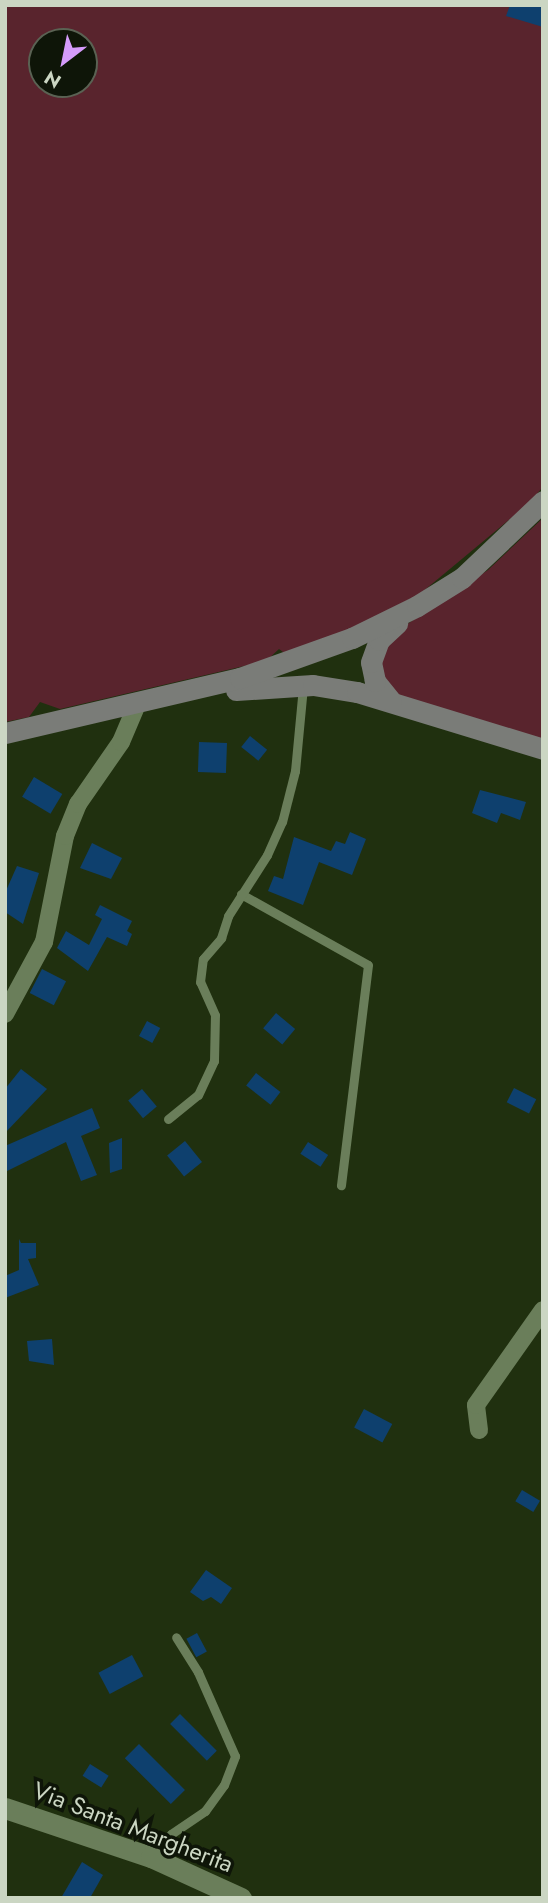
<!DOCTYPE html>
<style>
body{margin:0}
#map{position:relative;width:548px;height:1903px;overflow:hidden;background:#20300f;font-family:Jost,sans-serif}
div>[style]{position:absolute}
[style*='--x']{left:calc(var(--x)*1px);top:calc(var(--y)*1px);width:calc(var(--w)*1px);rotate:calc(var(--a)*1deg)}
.green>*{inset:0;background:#59242d}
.building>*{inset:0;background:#0e406e;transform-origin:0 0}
.service>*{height:9px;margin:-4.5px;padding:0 4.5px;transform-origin:4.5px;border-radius:4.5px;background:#6a7e5a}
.minor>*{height:18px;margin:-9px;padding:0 9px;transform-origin:9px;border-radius:9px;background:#6a7e5a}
.tertiary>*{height:21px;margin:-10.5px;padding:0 10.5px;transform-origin:10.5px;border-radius:10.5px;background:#6a7e5a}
.secondary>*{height:21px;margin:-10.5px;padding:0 10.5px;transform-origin:10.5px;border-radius:10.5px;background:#7a7c78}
span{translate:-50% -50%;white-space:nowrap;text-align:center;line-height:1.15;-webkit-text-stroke:7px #0e1508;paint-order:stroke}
.street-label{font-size:24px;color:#cbd6c3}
.frame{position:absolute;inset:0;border:7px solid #cbd6c3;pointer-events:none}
.north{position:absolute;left:28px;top:28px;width:70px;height:70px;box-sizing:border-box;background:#0e1508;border:2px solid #5a6253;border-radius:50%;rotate:212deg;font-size:19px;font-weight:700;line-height:28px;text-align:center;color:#cbd6c3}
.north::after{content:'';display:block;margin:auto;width:24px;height:32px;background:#d59bfb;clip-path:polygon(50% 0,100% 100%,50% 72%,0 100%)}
</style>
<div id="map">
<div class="green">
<div style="clip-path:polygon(evenodd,5px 5px,543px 5px,543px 487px,527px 505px,421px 593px,370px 621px,287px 655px,279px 649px,266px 661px,60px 709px,40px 702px,29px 717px,5px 722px,5px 5px,42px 42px,84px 42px,84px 84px,42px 84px,42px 42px)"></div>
<div style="clip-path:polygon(543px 518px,543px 741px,398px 695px,384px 685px,379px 656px,391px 635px,488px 570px)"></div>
</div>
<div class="building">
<div style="clip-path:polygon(510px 5px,543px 5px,543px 27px,506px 16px)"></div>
<div style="left:250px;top:736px;width:22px;height:14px;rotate:39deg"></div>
<div style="left:199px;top:742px;width:28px;height:30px;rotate:2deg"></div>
<div style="left:34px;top:777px;width:33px;height:23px;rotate:31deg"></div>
<div style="clip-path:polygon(480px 790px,526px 802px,520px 820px,501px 813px,497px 823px,472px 813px)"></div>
<div style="clip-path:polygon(350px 832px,366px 839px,352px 875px,319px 862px,303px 905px,268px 891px,274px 876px,283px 879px,294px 837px,331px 851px,336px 841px,345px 844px)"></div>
<div style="clip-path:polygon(92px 843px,122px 858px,111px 879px,80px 868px)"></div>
<div style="clip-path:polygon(17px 866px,39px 873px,23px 924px,5px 912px,5px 893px)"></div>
<div style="clip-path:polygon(100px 905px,132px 921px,127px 931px,132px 934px,127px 946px,107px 937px,88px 971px,57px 948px,66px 931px,89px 945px,102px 919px,95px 915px)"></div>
<div style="left:42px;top:969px;width:27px;height:27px;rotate:27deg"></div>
<div style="left:276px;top:1013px;width:25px;height:20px;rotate:40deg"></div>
<div style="left:147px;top:1021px;width:15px;height:17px;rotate:28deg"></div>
<div style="clip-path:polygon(21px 1069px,47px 1089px,5px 1133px,5px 1089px)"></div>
<div style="left:256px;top:1073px;width:31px;height:16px;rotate:38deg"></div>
<div style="left:514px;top:1088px;width:25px;height:16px;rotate:27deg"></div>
<div style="left:142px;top:1089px;width:23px;height:18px;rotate:50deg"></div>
<div style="clip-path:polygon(92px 1108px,100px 1128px,81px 1136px,97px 1175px,81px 1181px,66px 1142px,5px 1172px,5px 1146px)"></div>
<div style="clip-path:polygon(122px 1138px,122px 1169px,110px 1173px,109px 1143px)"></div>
<div style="left:185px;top:1141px;width:27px;height:23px;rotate:51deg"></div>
<div style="left:308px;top:1142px;width:24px;height:14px;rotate:33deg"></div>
<div style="clip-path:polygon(19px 1239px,21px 1243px,36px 1243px,36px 1258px,28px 1259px,39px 1285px,5px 1298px,5px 1276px,19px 1270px)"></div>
<div style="clip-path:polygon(52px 1339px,54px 1365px,29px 1361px,27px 1341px)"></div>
<div style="left:364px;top:1409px;width:32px;height:21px;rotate:28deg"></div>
<div style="left:522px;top:1490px;width:21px;height:13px;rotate:31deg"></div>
<div style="clip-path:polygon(206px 1570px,232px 1588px,221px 1604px,211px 1597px,203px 1601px,190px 1592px)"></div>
<div style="left:197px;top:1633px;width:21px;height:12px;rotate:62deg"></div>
<div style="left:132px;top:1655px;width:24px;height:38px;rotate:62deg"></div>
<div style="left:180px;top:1714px;width:52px;height:14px;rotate:45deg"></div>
<div style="left:139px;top:1744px;width:65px;height:20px;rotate:45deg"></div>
<div style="left:90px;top:1764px;width:22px;height:14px;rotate:32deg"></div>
<div style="clip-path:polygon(82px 1862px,103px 1875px,90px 1898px,61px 1898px)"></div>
</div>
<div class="service">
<div style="--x:241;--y:894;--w:145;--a:29.2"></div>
<div style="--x:368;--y:965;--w:222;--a:97"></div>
<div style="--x:168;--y:1119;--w:38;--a:-39"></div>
<div style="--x:198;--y:1095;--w:38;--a:-65"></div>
<div style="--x:214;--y:1061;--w:46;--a:-88.8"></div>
<div style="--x:215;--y:1015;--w:36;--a:-114"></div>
<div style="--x:200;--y:982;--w:23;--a:-83"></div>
<div style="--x:203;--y:959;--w:28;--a:-49"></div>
<div style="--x:221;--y:938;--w:23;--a:-72"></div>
<div style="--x:228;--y:916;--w:72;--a:-57.4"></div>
<div style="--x:267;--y:855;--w:36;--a:-66"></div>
<div style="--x:282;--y:822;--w:53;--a:-75.7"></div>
<div style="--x:295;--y:771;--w:84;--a:-84.6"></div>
<div style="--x:152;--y:1856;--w:29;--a:-49"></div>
<div style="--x:171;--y:1834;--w:41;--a:-34.1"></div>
<div style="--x:205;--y:1811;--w:32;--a:-54"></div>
<div style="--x:224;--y:1785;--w:31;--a:-69"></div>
<div style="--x:235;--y:1756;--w:92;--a:-113.8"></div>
<div style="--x:198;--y:1672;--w:41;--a:-122.2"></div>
</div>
<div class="minor">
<div style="--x:5;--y:1014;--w:82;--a:-61.6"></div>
<div style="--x:44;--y:942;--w:108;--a:-78.8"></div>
<div style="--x:65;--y:836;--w:35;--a:-68"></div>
<div style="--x:78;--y:804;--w:75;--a:-55.3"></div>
<div style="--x:121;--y:742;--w:43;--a:-67"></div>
<div style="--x:479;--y:1430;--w:25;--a:-97"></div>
<div style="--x:476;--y:1405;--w:116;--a:-54.8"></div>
</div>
<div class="tertiary">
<div style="--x:5;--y:1808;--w:154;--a:18.6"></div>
<div style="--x:151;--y:1857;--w:99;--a:24.5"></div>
</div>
<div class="secondary">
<div style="--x:236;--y:690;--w:77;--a:-3.7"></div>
<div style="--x:313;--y:685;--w:45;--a:9"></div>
<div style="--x:357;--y:692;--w:195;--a:17"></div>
<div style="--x:391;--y:701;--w:26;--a:-129"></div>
<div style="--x:375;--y:681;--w:19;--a:-102"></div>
<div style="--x:371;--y:662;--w:23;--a:-70"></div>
<div style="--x:379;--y:640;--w:25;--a:-43"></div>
<div style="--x:5;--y:733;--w:241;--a:-13.2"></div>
<div style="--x:240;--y:678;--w:119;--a:-19.7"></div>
<div style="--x:352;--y:638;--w:72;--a:-26.2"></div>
<div style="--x:417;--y:606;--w:53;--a:-31.9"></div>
<div style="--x:462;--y:578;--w:112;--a:-43.5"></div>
</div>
<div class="street-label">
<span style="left:133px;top:1827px;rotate:21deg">Via Santa Margherita</span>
</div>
<div class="frame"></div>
<div class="north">N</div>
</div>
